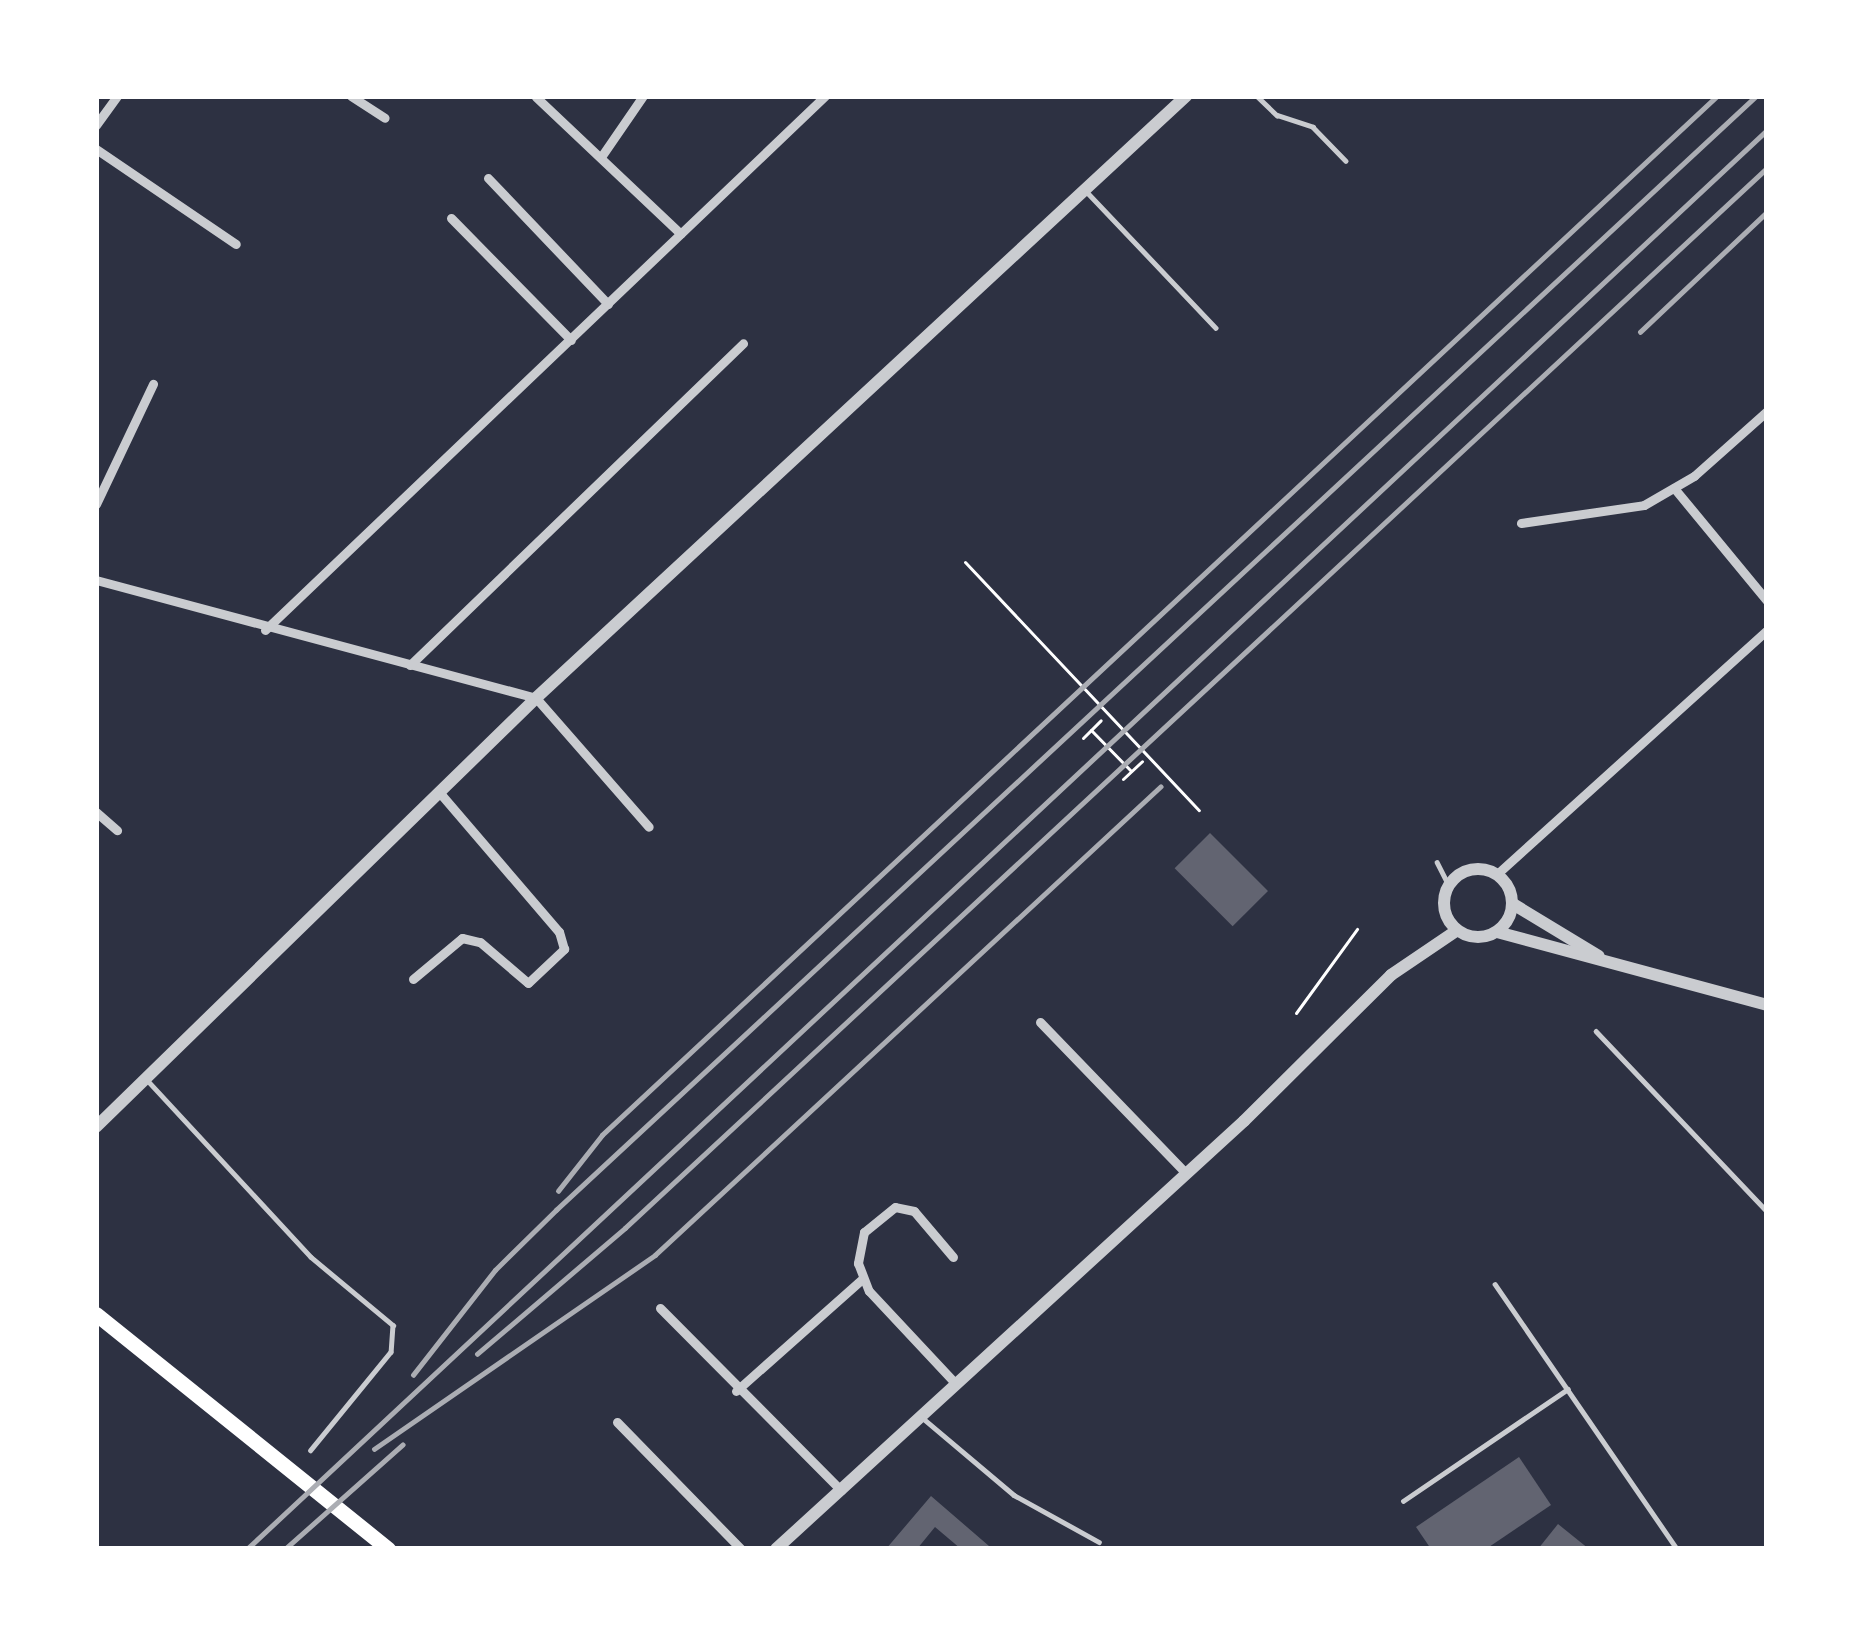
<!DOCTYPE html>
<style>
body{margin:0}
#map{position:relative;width:1863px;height:1645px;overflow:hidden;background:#2d3142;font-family:"Source Serif 4",serif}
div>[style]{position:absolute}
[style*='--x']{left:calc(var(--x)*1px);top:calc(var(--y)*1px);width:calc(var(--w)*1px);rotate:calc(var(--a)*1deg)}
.building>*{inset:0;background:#626471;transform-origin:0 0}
.path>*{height:3px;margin:-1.5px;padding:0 1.5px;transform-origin:1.5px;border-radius:1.5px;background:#fff}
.service>*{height:4.5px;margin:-2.25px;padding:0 2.25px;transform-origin:2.25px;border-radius:2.25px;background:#caccd0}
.minor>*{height:9px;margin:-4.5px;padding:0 4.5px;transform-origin:4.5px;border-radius:4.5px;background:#caccd0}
.tertiary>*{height:12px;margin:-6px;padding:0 6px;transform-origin:6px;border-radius:6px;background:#caccd0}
.tertiary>.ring{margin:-6px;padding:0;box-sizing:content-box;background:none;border:12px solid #caccd0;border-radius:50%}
.trunk>*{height:15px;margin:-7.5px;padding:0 7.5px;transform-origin:7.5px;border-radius:7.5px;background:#fff}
.rail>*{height:4.5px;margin:-2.25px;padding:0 2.25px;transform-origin:2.25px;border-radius:2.25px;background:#abadb3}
span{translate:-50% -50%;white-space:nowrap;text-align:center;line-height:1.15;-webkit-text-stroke:12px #fff;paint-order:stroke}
.frame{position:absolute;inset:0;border:99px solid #fff;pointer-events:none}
</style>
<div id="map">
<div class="building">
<div style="left:1210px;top:833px;width:82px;height:50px;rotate:45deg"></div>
<div style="clip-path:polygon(1519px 1457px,1551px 1505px,1486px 1549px,1431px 1549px,1416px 1527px)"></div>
<div style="clip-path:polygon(931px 1496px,989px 1546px,986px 1549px,961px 1549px,935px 1527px,917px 1549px,886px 1549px)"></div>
<div style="clip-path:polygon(1558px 1524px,1589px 1549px,1538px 1549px)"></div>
</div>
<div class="path">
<div style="--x:965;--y:562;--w:341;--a:46.7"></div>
<div style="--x:1091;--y:730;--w:57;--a:45.7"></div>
<div style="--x:1083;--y:738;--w:25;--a:-45"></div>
<div style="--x:1123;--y:779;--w:26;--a:-43"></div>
<div style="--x:1296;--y:1013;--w:104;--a:-54"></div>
</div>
<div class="service">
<div style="--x:1257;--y:96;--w:28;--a:44"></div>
<div style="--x:1277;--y:115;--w:38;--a:18"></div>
<div style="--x:1313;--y:127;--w:47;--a:45.9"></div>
<div style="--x:1087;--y:192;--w:187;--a:46.5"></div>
<div style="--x:1437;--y:862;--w:25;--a:63"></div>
<div style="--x:1596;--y:1031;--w:248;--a:46.5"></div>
<div style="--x:149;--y:1082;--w:238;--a:47.2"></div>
<div style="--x:311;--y:1257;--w:107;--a:39.7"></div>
<div style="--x:393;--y:1325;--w:27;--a:94"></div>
<div style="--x:391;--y:1352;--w:127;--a:129.2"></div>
<div style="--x:1495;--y:1284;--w:321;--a:55.5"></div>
<div style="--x:925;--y:1420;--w:116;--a:40.1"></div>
<div style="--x:1014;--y:1495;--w:97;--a:28.9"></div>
<div style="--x:1403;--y:1501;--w:199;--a:-34.2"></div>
</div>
<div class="minor">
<div style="--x:351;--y:96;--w:40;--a:32.9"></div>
<div style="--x:536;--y:97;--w:199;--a:43.4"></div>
<div style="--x:96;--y:125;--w:36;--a:-54"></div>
<div style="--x:96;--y:149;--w:169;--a:34.2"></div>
<div style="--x:601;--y:157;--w:74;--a:-55.5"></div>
<div style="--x:488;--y:178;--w:174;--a:46.4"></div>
<div style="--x:451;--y:218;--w:171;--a:45.5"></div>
<div style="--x:1674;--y:488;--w:146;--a:50.5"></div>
<div style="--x:96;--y:504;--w:133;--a:-64.6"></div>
<div style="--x:1521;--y:523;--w:124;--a:-8.3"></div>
<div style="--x:1644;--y:505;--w:58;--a:-30.1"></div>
<div style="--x:1694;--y:476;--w:98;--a:-41.7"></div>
<div style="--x:96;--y:580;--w:456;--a:15"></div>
<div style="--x:536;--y:698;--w:171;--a:48.8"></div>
<div style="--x:265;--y:630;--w:774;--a:-43.64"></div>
<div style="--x:410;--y:665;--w:463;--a:-44"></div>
<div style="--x:96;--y:812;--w:28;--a:41"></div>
<div style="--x:1497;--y:874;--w:364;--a:-42.1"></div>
<div style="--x:413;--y:979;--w:64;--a:-39.9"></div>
<div style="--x:462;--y:938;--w:18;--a:13"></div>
<div style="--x:480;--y:942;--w:63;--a:40.5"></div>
<div style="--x:528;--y:983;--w:50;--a:-43.4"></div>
<div style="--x:564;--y:949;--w:18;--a:-106"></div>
<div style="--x:559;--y:932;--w:184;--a:-130.6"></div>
<div style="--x:1040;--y:1022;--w:210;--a:46"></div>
<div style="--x:953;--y:1257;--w:60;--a:-130.3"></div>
<div style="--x:914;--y:1211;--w:19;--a:-168"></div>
<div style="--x:895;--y:1207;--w:40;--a:141"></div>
<div style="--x:864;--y:1232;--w:32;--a:101"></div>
<div style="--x:858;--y:1263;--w:30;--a:69"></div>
<div style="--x:869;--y:1291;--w:127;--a:46.9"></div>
<div style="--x:660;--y:1308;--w:257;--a:45.2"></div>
<div style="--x:736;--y:1391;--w:167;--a:-41.6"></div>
<div style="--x:617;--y:1422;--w:177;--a:45.7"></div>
</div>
<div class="tertiary">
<div class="ring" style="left:1444px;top:869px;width:56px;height:56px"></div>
<div style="--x:1513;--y:904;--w:100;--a:31.2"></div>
<div style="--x:1497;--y:932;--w:280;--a:15.1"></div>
<div style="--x:96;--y:1127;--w:615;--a:-44.27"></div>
<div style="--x:536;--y:698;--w:886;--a:-42.8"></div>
<div style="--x:776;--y:1549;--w:634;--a:-42.44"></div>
<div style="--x:1244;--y:1121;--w:207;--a:-44.8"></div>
<div style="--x:1391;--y:975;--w:78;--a:-34.1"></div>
</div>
<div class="trunk">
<div style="--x:96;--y:1314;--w:375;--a:38.8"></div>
</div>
<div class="rail">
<div style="--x:1640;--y:332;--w:175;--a:-43.4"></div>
<div style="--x:558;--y:1191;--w:71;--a:-51.8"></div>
<div style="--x:602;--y:1135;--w:1524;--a:-42.98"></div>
<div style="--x:477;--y:1354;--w:194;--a:-40.4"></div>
<div style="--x:625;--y:1228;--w:1558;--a:-42.87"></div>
<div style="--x:413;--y:1375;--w:133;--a:-52"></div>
<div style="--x:495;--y:1270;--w:86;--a:-44.5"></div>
<div style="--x:556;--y:1210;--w:1637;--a:-42.87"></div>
<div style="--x:374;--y:1449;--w:341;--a:-34.6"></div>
<div style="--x:655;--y:1255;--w:689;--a:-42.82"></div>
<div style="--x:247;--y:1549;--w:2079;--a:-43.03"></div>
<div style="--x:285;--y:1549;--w:157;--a:-41.6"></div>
</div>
<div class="frame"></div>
</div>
